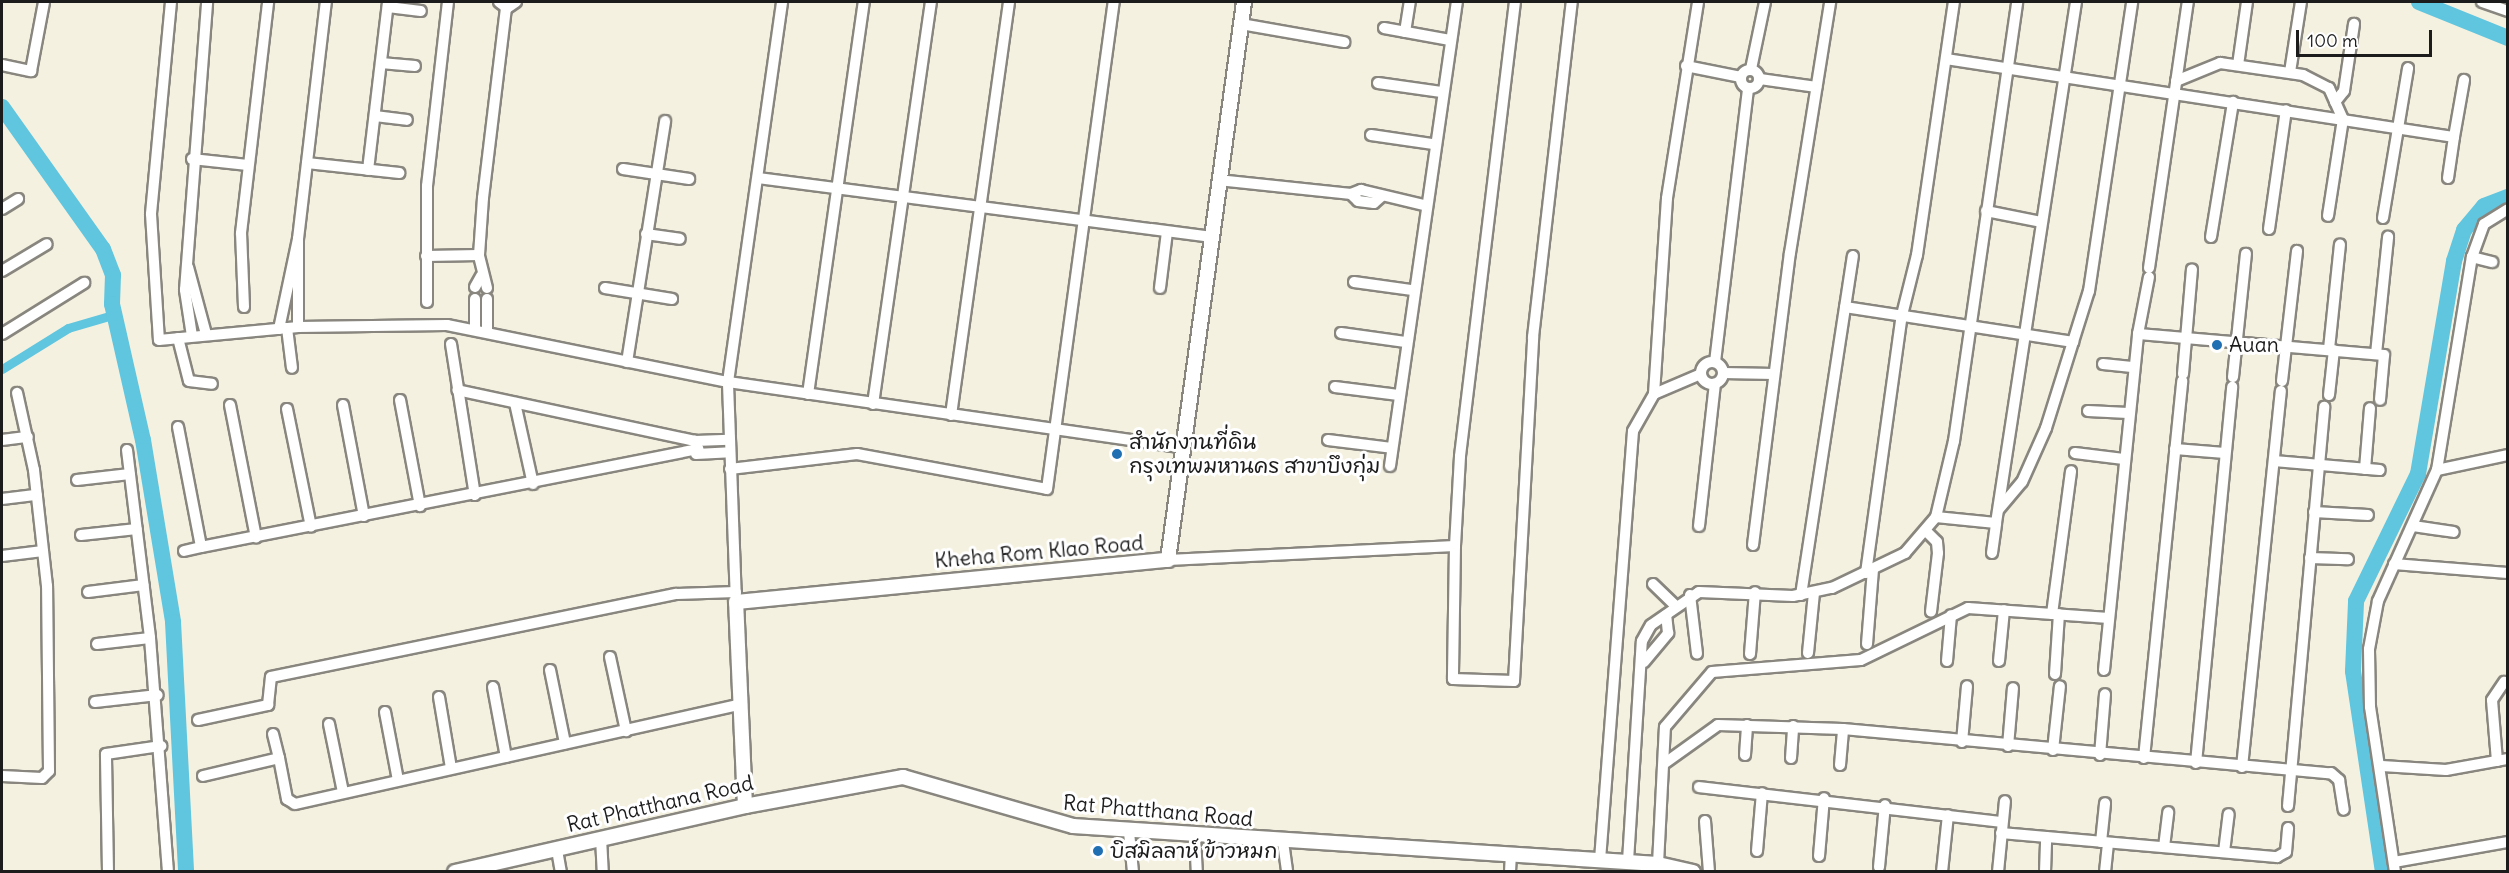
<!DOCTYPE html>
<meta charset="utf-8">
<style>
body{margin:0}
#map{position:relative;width:2509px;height:873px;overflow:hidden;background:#f4f1e0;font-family:Delius,"Playpen Sans Thai",sans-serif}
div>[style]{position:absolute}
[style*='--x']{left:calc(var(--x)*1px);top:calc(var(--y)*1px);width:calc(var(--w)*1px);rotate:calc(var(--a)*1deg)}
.canal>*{height:9px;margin:-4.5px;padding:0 4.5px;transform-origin:4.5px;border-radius:4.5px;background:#60c5de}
.river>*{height:16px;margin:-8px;padding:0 8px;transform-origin:8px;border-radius:8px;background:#60c5de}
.roads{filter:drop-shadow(2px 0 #88867e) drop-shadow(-2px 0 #88867e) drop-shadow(0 2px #88867e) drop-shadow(0 -2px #88867e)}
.minor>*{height:10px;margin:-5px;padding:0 5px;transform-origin:5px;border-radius:5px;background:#fff}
.minor>.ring{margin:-5px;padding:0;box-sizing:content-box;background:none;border:10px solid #fff;border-radius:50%}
.tertiary>*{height:14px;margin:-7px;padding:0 7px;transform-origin:7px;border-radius:7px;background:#fff}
.dots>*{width:16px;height:16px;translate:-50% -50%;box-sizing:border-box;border:3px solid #fff;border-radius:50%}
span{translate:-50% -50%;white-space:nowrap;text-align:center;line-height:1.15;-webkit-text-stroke:6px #fff;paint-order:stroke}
.poi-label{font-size:21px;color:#1c1c1c}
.left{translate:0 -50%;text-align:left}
.street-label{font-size:21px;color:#1c1c1c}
.frame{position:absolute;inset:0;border:3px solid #1c1c1c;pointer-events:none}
.scale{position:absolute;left:2296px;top:30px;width:136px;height:27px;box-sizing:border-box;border:3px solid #1c1c1c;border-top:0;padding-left:8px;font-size:18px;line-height:21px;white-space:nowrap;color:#1c1c1c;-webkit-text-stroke:4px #fff;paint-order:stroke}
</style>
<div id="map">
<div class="canal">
<div style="--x:2;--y:369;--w:78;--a:-31.8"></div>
<div style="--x:68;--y:328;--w:50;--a:-16.3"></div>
</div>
<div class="river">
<div style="--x:2419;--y:2;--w:96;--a:22"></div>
<div style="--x:2;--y:107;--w:174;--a:54.6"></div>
<div style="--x:103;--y:249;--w:28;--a:69"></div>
<div style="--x:113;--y:275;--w:29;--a:92"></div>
<div style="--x:112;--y:304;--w:139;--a:77.2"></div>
<div style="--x:143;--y:440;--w:184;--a:80.6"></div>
<div style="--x:173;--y:622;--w:250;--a:87"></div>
<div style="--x:2383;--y:872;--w:203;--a:-98.5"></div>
<div style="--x:2353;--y:671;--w:70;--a:-87.5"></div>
<div style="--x:2356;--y:601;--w:141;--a:-64"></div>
<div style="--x:2418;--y:474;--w:216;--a:-80.4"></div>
<div style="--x:2454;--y:261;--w:33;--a:-72"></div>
<div style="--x:2464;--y:230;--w:31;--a:-50"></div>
<div style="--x:2484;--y:206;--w:26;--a:-21"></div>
</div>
<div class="roads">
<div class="minor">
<div style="--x:171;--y:2;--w:213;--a:95.4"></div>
<div style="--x:151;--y:214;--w:126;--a:86.4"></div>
<div style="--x:159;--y:340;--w:140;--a:-5.3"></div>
<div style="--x:298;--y:327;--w:149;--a:-0.8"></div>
<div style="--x:447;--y:325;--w:287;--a:11.5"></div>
<div style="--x:728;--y:382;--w:458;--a:8.2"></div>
<div style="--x:499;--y:2;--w:10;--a:37"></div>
<div style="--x:507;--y:8;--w:11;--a:-34"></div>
<div style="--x:2482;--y:2;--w:28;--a:19"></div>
<div style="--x:388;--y:7;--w:33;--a:7"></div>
<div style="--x:1241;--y:24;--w:105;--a:9.9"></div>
<div style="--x:1384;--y:28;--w:67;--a:10.3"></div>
<div style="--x:1405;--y:32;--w:30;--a:-81"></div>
<div style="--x:1946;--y:59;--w:514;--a:8.73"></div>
<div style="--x:2454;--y:137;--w:58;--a:-80"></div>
<div style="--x:381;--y:63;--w:34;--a:5"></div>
<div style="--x:2;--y:65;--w:30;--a:12"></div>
<div style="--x:31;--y:71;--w:70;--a:-79.3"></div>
<div style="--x:2238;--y:65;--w:64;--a:-81.9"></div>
<div style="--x:1686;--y:66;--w:56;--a:11.3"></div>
<div style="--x:1751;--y:69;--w:68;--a:-78.2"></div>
<div class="ring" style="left:1741px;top:70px;width:8px;height:8px"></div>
<div style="--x:2290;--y:72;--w:71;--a:-81.1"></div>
<div style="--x:1760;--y:79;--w:57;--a:8.1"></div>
<div style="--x:2176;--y:81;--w:48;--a:-22.2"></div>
<div style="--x:2220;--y:63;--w:84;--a:8.2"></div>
<div style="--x:2303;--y:75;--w:29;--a:27"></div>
<div style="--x:2329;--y:88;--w:34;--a:66"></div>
<div style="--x:2343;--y:119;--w:98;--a:98.8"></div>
<div style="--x:1378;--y:83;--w:64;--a:8.1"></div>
<div style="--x:2335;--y:102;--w:14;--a:-51"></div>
<div style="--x:2344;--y:91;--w:68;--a:-81.5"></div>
<div style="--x:375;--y:116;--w:32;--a:7"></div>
<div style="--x:1371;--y:135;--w:63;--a:8.3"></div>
<div style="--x:192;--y:159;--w:56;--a:6.1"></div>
<div style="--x:307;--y:163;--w:93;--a:6.2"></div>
<div style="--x:623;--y:169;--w:67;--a:8.6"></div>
<div style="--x:368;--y:170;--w:169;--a:-83.2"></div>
<div style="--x:758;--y:178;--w:456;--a:7.4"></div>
<div style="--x:2448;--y:178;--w:41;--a:-81.7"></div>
<div style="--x:1218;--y:180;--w:134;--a:6"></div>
<div style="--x:1351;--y:194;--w:11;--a:-22"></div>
<div style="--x:1361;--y:190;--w:65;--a:13.4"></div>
<div style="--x:1351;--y:194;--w:10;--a:45"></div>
<div style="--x:1358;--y:201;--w:16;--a:7"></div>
<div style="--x:1374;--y:203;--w:9;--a:-41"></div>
<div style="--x:2;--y:209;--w:19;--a:-32"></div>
<div style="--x:1986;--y:211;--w:56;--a:11.3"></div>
<div style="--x:2383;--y:218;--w:152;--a:-80.5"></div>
<div style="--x:2269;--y:229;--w:120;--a:-81.9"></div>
<div style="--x:646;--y:234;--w:34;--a:8"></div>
<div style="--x:2211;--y:237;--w:137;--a:-80.7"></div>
<div style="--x:298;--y:239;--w:88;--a:90"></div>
<div style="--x:426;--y:256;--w:53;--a:-1.1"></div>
<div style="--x:2472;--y:257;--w:21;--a:14"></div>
<div style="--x:188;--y:267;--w:69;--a:75"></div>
<div style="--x:2149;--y:268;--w:269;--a:-81.7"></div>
<div style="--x:2;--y:271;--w:52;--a:-31"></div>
<div style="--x:1354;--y:282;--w:59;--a:7.9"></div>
<div style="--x:475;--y:287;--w:13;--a:-61"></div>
<div style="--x:487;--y:288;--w:34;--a:-104"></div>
<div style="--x:479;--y:255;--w:57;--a:-86"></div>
<div style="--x:483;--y:198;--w:192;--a:-83.1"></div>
<div style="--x:605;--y:288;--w:68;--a:9.3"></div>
<div style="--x:1160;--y:288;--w:56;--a:-82.9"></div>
<div style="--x:475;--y:299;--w:31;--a:90"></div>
<div style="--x:427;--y:302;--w:116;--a:-90"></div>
<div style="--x:427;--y:186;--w:185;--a:-83.5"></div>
<div style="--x:244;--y:307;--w:74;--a:-92.3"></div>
<div style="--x:241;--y:233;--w:233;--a:-83.3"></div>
<div style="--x:1845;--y:307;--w:231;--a:8.7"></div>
<div style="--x:287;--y:328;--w:40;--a:82.9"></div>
<div style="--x:279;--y:329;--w:92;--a:-78.1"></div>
<div style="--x:298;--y:239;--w:239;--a:-83.3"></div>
<div style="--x:487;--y:332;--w:33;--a:-90"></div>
<div style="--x:1341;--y:333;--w:65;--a:8"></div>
<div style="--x:2;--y:334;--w:97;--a:-31.9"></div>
<div style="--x:2138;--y:334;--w:58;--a:-79.1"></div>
<div style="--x:192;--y:336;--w:47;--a:-98.7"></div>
<div style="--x:185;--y:290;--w:289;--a:-85.6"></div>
<div style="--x:178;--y:338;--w:44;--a:75.7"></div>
<div style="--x:189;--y:381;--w:23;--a:7"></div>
<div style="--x:451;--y:344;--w:153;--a:81"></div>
<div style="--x:2329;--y:349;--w:105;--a:-84"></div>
<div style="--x:2376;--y:354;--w:118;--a:-84.1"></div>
<div class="ring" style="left:1701px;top:362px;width:12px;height:12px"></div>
<div style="--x:627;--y:362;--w:244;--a:-81"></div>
<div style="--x:1715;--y:362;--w:276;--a:-83.1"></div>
<div style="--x:2103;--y:364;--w:29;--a:6"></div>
<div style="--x:1723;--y:373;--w:51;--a:1.1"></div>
<div style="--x:2183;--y:374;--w:105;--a:-85.1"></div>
<div style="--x:2233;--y:377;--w:124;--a:-84"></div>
<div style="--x:2282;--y:381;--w:131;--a:-83.4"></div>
<div style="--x:1335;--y:387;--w:64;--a:7.2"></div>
<div style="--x:808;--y:394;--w:396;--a:-81.9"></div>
<div style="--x:1654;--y:394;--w:196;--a:-86.2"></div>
<div style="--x:1667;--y:198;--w:198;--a:-81"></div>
<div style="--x:2329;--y:395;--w:45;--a:-83.7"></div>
<div style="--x:400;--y:400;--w:108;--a:79.3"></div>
<div style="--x:515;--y:403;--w:83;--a:77.5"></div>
<div style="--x:873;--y:404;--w:406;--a:-81.8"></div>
<div style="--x:230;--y:405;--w:135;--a:78.9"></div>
<div style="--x:343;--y:405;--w:113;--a:79.3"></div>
<div style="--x:287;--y:409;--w:120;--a:78.5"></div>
<div style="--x:2088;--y:411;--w:40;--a:2.9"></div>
<div style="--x:951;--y:415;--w:417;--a:-82"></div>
<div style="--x:178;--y:427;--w:122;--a:79.1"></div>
<div style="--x:201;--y:547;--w:507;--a:-11.15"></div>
<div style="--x:698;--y:449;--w:9;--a:-111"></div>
<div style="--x:695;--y:441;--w:243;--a:-167.9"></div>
<div style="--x:2;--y:440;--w:26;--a:-7"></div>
<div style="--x:1328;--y:440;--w:64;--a:7.1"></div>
<div style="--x:695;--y:441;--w:34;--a:-2"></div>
<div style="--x:2175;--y:449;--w:50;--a:4.6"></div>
<div style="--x:127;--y:450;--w:189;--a:83"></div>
<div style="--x:2075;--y:453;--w:49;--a:7"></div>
<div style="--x:696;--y:454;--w:34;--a:-3"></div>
<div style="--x:2274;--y:461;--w:106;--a:4.9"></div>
<div style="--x:1390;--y:466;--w:469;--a:-81.8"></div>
<div style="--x:730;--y:469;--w:128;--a:-6.7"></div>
<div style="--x:857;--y:454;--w:193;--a:10.4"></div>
<div style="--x:1047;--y:489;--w:492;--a:-82.2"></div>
<div style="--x:2365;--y:469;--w:61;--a:-85.3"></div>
<div style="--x:2437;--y:470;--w:73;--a:-11.9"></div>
<div style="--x:77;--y:480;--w:53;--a:-6.5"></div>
<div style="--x:2;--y:499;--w:35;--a:-7"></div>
<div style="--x:1999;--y:509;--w:35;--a:-50"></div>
<div style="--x:2022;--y:482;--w:59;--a:-66"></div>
<div style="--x:2046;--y:428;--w:144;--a:-72.6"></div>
<div style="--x:2089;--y:291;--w:292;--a:-81.5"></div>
<div style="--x:2314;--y:512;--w:54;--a:3.2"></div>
<div style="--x:1936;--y:517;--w:60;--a:5.7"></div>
<div style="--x:1996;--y:523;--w:527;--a:-81.27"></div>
<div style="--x:1699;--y:526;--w:143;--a:-83.6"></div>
<div style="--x:2413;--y:526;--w:41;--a:8.3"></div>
<div style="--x:1927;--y:532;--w:14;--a:45"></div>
<div style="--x:1937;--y:542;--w:11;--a:85"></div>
<div style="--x:1938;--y:553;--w:59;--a:96.8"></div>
<div style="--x:81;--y:535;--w:56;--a:-6.1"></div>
<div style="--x:1753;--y:545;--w:294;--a:-82.8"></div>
<div style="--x:1790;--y:253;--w:254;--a:-80.9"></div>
<div style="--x:1455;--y:546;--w:133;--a:90.9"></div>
<div style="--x:1453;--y:679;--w:61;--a:1.9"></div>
<div style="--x:1514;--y:681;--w:345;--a:-86.8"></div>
<div style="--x:1533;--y:337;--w:337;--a:-83.4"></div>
<div style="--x:184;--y:551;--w:17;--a:-13"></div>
<div style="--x:1992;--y:553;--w:30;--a:-82"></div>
<div style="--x:2;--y:556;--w:41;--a:-7"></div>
<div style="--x:2310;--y:558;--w:38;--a:2"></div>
<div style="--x:1168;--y:560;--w:287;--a:-2.8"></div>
<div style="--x:1455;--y:546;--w:90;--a:-86.8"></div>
<div style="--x:1460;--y:456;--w:457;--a:-83.1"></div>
<div style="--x:2394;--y:564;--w:114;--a:4.5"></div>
<div style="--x:1866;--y:573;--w:260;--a:-82.1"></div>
<div style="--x:1902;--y:315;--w:62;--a:-76"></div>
<div style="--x:1917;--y:255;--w:256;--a:-81.7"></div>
<div style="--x:1653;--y:584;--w:30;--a:44"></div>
<div style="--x:88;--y:592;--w:56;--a:-7.1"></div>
<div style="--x:1690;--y:595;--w:59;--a:83.2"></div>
<div style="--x:1801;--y:595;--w:343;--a:-81.3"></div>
<div style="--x:736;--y:602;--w:220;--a:-92.1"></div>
<div style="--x:728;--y:382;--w:384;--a:-81.9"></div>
<div style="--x:2052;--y:614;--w:144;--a:-82.4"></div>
<div style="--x:97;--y:644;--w:53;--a:-6.5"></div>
<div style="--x:150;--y:638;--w:235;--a:85.6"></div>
<div style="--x:1867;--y:644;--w:74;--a:-85.4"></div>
<div style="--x:1808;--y:653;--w:60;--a:-84.3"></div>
<div style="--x:1750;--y:654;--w:62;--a:-85.4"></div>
<div style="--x:610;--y:657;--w:76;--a:77.8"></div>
<div style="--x:1947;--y:661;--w:46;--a:-85"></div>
<div style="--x:1999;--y:661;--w:51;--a:-84.4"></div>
<div style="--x:1644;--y:662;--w:38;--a:-50"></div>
<div style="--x:1668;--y:633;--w:18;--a:-96"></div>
<div style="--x:550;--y:670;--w:75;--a:78.4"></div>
<div style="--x:2104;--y:670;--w:338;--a:-84.2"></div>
<div style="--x:2138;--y:334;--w:247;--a:4.9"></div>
<div style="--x:2384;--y:355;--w:45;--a:95.1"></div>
<div style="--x:2055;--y:674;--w:60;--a:-86.2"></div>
<div style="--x:493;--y:687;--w:71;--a:79.5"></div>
<div style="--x:439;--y:697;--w:72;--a:80.4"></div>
<div style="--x:95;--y:702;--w:63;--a:-6.3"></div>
<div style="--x:385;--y:712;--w:69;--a:79.2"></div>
<div style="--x:198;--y:720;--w:72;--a:-12.1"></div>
<div style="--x:268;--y:705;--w:28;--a:-84"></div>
<div style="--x:271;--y:677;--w:414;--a:-11.6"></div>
<div style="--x:677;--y:594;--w:59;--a:-1.9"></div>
<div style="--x:329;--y:724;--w:69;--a:78.4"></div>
<div style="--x:273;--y:734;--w:25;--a:76"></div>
<div style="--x:1962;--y:742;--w:56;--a:-84.9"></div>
<div style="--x:2008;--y:746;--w:58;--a:-85.1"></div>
<div style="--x:2053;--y:750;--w:64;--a:-83.8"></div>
<div style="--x:1745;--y:755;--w:30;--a:-86"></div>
<div style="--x:2100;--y:755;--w:61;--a:-85.3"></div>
<div style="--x:1791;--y:758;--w:32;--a:-86"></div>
<div style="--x:2144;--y:758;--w:379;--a:-84.2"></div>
<div style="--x:2497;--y:761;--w:61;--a:-94.7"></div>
<div style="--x:2492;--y:700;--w:22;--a:-56"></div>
<div style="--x:1665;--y:763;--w:65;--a:-35.6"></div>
<div style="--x:1718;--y:725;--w:125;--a:1.8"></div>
<div style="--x:1843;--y:729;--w:490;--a:5.2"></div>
<div style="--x:2331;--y:773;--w:11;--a:41"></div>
<div style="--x:2339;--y:780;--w:30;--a:81"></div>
<div style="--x:2196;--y:763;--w:378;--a:-84.5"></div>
<div style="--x:1840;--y:765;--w:36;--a:-85"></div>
<div style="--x:2382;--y:766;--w:64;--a:3.6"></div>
<div style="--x:2446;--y:770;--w:63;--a:-10.1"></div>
<div style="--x:2242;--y:767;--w:378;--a:-84.1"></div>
<div style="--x:2;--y:776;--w:40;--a:2.9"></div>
<div style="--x:42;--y:778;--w:10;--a:-45"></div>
<div style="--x:49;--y:771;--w:185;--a:-90.6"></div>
<div style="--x:47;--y:586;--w:117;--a:-96.4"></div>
<div style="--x:34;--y:470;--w:79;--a:-102.4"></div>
<div style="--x:203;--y:776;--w:78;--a:-13.3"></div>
<div style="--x:279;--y:758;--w:42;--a:79"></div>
<div style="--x:287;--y:799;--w:9;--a:32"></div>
<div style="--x:295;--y:804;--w:458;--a:-12.6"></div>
<div style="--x:1699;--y:787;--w:305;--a:6.6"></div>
<div style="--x:2288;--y:806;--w:401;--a:-84.8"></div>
<div style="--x:1705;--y:821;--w:51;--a:85.5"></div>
<div style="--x:1129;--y:832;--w:40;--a:84.3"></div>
<div style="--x:2001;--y:833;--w:277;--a:5"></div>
<div style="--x:2277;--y:857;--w:10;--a:-29"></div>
<div style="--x:2286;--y:852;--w:24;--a:-85"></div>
<div style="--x:1195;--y:837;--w:35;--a:87"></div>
<div style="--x:601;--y:838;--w:34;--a:87"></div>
<div style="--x:1283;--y:842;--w:30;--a:82"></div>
<div style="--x:2101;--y:842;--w:39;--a:-84"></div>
<div style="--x:2164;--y:847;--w:35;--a:-83"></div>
<div style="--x:557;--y:850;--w:22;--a:80"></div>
<div style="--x:1757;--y:851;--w:58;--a:-85.1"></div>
<div style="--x:2224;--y:852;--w:38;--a:-83"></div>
<div style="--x:1819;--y:856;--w:58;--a:-85.1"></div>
<div style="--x:1600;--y:860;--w:430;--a:-85.6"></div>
<div style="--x:1633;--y:431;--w:43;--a:-60.4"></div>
<div style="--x:1654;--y:394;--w:51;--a:-23.1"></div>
<div style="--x:1628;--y:861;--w:220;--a:-86.4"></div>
<div style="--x:1642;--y:641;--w:18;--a:-61"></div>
<div style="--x:1651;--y:625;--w:58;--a:-34.5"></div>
<div style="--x:1699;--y:592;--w:94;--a:2.4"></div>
<div style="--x:1793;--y:596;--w:40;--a:-12"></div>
<div style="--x:1832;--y:588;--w:81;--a:-25.6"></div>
<div style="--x:1905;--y:553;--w:48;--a:-49.3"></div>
<div style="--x:1936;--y:517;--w:78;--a:-76.7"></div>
<div style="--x:1954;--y:441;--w:443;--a:-81.8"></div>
<div style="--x:2394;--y:862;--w:116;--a:-10"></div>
<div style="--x:1658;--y:864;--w:137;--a:-87.1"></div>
<div style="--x:1665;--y:727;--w:72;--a:-49.5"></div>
<div style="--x:1712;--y:672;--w:149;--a:-4.6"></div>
<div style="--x:1861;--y:660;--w:119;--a:-25.9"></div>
<div style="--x:1968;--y:608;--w:141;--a:4.1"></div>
<div style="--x:1879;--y:867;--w:62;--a:-84.5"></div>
<div style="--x:108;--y:872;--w:118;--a:-91"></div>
<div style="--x:106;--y:754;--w:56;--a:-8.3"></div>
<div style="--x:1510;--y:872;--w:17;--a:-87"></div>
<div style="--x:1942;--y:872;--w:57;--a:-84"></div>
<div style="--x:1998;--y:872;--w:71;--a:-84.4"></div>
<div style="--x:2045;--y:872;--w:35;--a:-88"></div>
<div style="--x:2105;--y:872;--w:29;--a:-84"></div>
<div style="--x:2395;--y:872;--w:167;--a:-98.6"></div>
<div style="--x:2370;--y:707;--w:58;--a:-91"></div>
<div style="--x:2369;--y:649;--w:49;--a:-79.4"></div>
<div style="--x:2378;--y:601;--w:144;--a:-65.8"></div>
<div style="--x:2437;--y:470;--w:216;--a:-80.7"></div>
<div style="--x:2472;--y:257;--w:35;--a:-70"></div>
<div style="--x:2484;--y:224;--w:28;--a:-32"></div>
</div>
<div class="tertiary">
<div style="--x:745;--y:806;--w:204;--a:-92.5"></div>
<div style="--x:736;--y:602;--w:434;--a:-5.6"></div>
<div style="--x:1168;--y:560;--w:563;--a:-82.24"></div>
<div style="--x:455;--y:872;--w:297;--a:-12.8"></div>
<div style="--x:745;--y:806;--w:161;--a:-10.4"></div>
<div style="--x:903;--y:777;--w:177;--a:16.1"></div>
<div style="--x:1073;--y:826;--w:586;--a:3.72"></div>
<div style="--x:1658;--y:864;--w:36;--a:13"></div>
</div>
</div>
<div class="dots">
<div style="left:2217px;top:345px;background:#1f6fb2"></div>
<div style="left:1117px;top:454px;background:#1f6fb2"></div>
<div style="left:1098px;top:851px;background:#1f6fb2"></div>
</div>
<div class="poi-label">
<span class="left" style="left:2229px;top:345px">Auan</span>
<span class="left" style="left:1129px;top:454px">สำนักงานที่ดิน<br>กรุงเทพมหานคร สาขาบึงกุ่ม</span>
<span class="left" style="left:1110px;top:851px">บิสมิลลาห์ ข้าวหมก</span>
</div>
<div class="street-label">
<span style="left:1039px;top:552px;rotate:-5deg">Kheha Rom Klao Road</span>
<span style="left:660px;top:804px;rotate:-13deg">Rat Phatthana Road</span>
<span style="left:1158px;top:811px;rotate:5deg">Rat Phatthana Road</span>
</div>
<div class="frame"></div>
<div class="scale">100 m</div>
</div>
